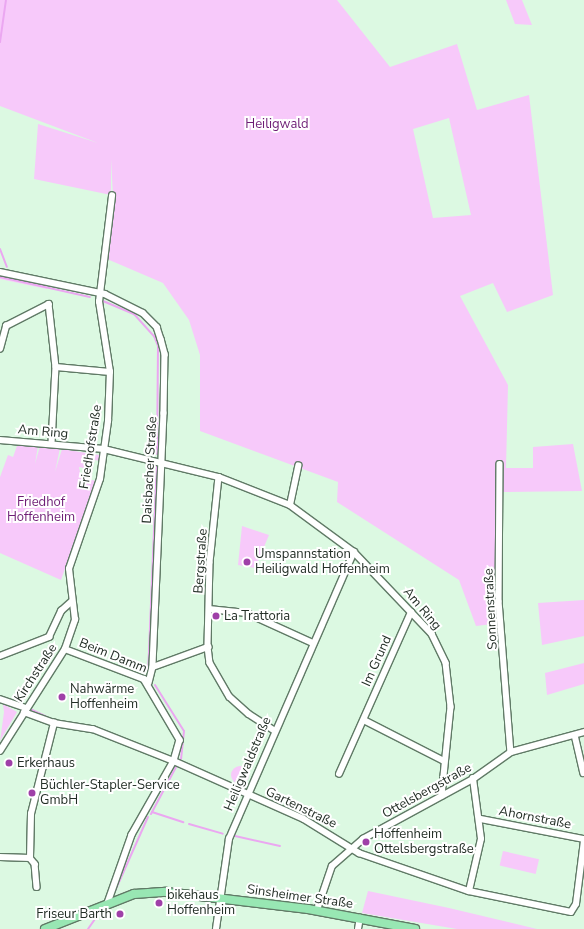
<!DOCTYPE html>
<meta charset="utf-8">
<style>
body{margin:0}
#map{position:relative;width:584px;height:929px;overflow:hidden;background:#dcf9e2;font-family:"Nunito Sans",sans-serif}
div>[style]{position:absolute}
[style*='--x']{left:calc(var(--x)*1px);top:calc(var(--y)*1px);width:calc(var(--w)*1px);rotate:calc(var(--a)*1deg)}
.green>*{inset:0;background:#f7c9fa;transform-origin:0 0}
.round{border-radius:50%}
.stream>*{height:2px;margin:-1px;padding:0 1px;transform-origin:1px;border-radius:1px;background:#eba7f1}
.roads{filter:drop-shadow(1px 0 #607a66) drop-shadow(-1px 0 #607a66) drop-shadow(0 1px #607a66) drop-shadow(0 -1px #607a66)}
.street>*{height:5.5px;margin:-2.75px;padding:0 2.75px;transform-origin:2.75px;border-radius:2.75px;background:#fff}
.primary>*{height:8px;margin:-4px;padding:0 4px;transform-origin:4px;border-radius:4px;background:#98e7b3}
.dots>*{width:11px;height:11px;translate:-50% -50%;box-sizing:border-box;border:2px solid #fff;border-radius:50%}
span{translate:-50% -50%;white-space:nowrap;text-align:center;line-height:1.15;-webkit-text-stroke:4px #fff;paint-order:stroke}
.park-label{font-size:13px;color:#6e1d75}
.street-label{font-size:13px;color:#232e26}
.poi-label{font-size:13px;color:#232e26}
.left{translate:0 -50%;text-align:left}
.right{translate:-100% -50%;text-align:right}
</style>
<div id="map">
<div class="green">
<div style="clip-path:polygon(evenodd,0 0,337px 0,390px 67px,457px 44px,477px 110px,529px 95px,553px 295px,507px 312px,493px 283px,460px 296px,508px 385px,506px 468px,533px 468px,533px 447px,573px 444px,582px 491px,502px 492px,500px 623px,476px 626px,459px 580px,337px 502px,338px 482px,200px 431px,200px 355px,189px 320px,163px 283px,107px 259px,113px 196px,111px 159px,111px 195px,34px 179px,38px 124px,98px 143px,0 106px,0 0,449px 118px,471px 215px,433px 218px,413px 129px,449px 118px)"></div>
<div style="clip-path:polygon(506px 0,522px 0,532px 25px,515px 24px)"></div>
<div style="clip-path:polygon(0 275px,47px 286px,47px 289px,0 279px)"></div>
<div style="clip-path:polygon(17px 446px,38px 446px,35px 464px,40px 446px,60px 448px,55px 472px,62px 449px,99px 455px,100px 461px,95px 460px,92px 470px,79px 467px,81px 477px,96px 481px,61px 580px,0 553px,0 477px,8px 455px,13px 457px)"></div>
<div style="clip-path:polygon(242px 526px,269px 535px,255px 568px,238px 565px)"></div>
<div style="clip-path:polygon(584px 600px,584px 636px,542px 645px,538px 603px)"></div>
<div style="clip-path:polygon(584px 663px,584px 684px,547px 695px,545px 673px)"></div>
<div style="clip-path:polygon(3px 704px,17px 712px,0 741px,4px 712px)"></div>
<div class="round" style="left:231px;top:766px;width:18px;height:18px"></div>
<div style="left:503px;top:851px;width:37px;height:15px;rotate:13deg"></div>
<div style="clip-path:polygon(368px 891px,449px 908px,537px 929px,457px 929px,362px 913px)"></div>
</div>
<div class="stream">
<div style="--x:0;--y:42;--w:42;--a:-81.9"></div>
<div style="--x:0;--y:249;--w:19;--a:69"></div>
<div style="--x:0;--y:277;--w:92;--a:12.5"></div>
<div style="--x:103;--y:301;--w:34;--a:23"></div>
<div style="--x:134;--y:314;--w:30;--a:48"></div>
<div style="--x:154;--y:336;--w:11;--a:68"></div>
<div style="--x:158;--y:346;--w:108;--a:90.5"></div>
<div style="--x:148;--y:675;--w:211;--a:-87.6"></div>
<div style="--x:155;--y:685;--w:54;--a:57.8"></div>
<div style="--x:184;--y:731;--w:28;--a:96"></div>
<div style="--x:30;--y:709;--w:17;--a:25"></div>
<div style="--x:152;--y:812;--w:33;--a:18"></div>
<div style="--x:151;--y:814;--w:53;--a:-62"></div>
<div style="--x:189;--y:824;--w:35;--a:16"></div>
<div style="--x:235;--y:836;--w:46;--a:12.5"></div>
<div style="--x:115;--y:891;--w:81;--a:-66"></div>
<div style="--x:88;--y:929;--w:21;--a:-55"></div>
</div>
<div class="roads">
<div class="street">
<div style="--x:0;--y:272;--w:107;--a:11.8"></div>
<div style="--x:105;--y:294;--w:42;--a:26.6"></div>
<div style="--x:143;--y:313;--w:20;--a:45"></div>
<div style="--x:157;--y:327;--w:13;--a:72"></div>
<div style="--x:161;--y:339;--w:16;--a:75"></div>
<div style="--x:165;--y:354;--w:59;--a:91"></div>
<div style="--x:164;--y:413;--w:254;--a:92.5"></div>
<div style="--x:153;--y:667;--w:16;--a:104"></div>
<div style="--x:0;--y:349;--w:24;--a:-75"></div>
<div style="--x:6;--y:326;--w:48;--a:-27.1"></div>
<div style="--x:49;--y:304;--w:63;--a:83.7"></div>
<div style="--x:56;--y:367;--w:77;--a:93"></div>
<div style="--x:56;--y:367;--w:54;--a:5.3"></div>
<div style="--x:0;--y:440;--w:104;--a:4.9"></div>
<div style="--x:104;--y:449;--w:118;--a:13.7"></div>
<div style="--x:219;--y:477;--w:76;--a:21.5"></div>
<div style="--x:290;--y:505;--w:79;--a:36.3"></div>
<div style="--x:354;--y:552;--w:113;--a:46.4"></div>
<div style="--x:432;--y:634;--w:32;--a:64"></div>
<div style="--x:446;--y:663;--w:44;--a:83.5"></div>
<div style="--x:451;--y:707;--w:89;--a:95.8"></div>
<div style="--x:500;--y:464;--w:137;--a:90.4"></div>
<div style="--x:499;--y:601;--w:151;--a:85.5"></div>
<div style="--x:219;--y:477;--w:86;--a:96"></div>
<div style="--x:210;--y:563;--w:84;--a:91.4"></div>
<div style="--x:208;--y:647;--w:16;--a:83"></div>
<div style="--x:210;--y:663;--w:39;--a:60"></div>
<div style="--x:230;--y:697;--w:25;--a:42"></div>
<div style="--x:249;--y:714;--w:30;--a:33"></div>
<div style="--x:290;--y:505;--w:40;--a:-78"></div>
<div style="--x:209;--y:609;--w:38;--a:6"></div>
<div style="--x:247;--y:613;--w:72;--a:24.4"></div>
<div style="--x:65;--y:649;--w:85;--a:20.8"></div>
<div style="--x:144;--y:679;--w:71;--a:59.5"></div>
<div style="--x:180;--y:740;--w:22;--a:106"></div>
<div style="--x:174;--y:761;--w:85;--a:119.6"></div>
<div style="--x:132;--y:835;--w:72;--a:109.4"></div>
<div style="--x:0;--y:656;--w:53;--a:-21.2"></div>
<div style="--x:49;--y:637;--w:29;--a:-65"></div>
<div style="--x:61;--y:611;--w:13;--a:-42"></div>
<div style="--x:153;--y:667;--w:59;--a:-20"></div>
<div style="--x:0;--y:699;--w:28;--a:19"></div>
<div style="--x:24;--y:712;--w:32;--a:20"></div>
<div style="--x:54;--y:723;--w:39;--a:9"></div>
<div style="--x:93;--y:729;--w:87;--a:21.6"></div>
<div style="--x:174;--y:761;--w:142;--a:24"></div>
<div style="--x:304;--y:819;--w:65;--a:31.7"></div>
<div style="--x:359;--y:853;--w:116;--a:19.1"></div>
<div style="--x:469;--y:891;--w:104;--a:11.6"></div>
<div style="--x:571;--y:912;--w:9;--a:-58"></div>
<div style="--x:576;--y:904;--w:64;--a:-82.8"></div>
<div style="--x:364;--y:720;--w:90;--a:27.1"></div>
<div style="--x:575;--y:735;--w:39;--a:77"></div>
<div style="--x:0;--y:751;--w:121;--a:-57.5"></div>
<div style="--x:65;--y:649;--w:31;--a:-71"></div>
<div style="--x:75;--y:620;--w:51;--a:-96.7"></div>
<div style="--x:69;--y:569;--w:95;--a:-71"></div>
<div style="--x:100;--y:479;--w:59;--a:-82.1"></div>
<div style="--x:108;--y:421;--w:49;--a:-87.7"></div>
<div style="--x:110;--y:372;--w:71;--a:-98.9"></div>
<div style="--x:99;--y:302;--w:107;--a:-83"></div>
<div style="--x:339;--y:774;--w:177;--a:-66"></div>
<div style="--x:481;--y:819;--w:105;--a:11"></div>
<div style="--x:0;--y:857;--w:30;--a:2"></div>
<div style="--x:30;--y:858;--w:44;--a:-88.7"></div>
<div style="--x:31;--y:814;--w:94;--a:-75.8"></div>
<div style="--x:30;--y:858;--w:8;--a:50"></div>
<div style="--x:35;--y:864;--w:23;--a:85"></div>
<div style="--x:469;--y:891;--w:53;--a:-77"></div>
<div style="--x:481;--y:839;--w:61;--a:-97.6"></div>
<div style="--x:317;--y:910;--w:46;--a:-71.2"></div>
<div style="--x:332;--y:866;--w:41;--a:-41.1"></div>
<div style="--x:363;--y:839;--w:125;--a:-28.6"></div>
<div style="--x:473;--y:779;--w:47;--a:-35.4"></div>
<div style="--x:511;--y:752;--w:76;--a:-15.3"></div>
<div style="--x:216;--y:929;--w:91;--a:-81.8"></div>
<div style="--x:229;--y:839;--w:313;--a:-66.5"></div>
<div style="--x:358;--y:929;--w:11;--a:-80"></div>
</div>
<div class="primary">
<div style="--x:45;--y:929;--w:96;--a:-21.5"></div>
<div style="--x:134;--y:894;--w:32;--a:-4"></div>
<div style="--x:166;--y:892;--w:143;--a:6.8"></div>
<div style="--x:308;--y:909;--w:109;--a:10.6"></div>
</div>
</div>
<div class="dots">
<div style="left:247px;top:562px;background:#9f40a8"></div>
<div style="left:216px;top:616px;background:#9f40a8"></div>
<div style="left:62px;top:697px;background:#9f40a8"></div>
<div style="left:9px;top:763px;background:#9f40a8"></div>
<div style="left:32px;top:793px;background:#9f40a8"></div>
<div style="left:366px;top:842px;background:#9f40a8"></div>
<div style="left:159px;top:903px;background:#9f40a8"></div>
<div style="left:120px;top:914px;background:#9f40a8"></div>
</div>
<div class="park-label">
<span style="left:277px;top:124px">Heiligwald</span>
<span style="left:41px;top:510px">Friedhof<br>Hoffenheim</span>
</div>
<div class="street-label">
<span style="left:43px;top:432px;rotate:5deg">Am Ring</span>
<span style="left:91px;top:447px;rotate:-81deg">Friedhofstraße</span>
<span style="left:150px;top:470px;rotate:-87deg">Daisbacher Straße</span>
<span style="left:201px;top:561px;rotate:-86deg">Bergstraße</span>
<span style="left:422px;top:609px;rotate:50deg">Am Ring</span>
<span style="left:491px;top:609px;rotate:-93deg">Sonnenstraße</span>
<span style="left:113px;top:656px;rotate:22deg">Beim Damm</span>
<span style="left:377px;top:661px;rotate:-66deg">Im Grund</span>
<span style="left:36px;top:673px;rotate:-57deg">Kirchstraße</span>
<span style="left:248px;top:764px;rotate:-67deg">Heiligwaldstraße</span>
<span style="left:427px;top:791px;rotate:-29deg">Ottelsbergstraße</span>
<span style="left:301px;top:808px;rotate:26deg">Gartenstraße</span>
<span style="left:535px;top:818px;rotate:11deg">Ahornstraße</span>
<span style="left:300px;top:897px;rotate:8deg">Sinsheimer Straße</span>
</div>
<div class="poi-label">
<span class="left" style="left:255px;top:562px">Umspannstation<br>Heiligwald Hoffenheim</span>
<span class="left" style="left:224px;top:616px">La Trattoria</span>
<span class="left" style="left:70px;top:697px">Nahwärme<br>Hoffenheim</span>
<span class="left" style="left:17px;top:763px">Erkerhaus</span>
<span class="left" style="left:40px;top:793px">Büchler-Stapler-Service<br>GmbH</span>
<span class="left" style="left:374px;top:842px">Hoffenheim<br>Ottelsbergstraße</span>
<span class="left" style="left:167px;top:903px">bikehaus<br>Hoffenheim</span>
<span class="right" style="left:112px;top:914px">Friseur Barth</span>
</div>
</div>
